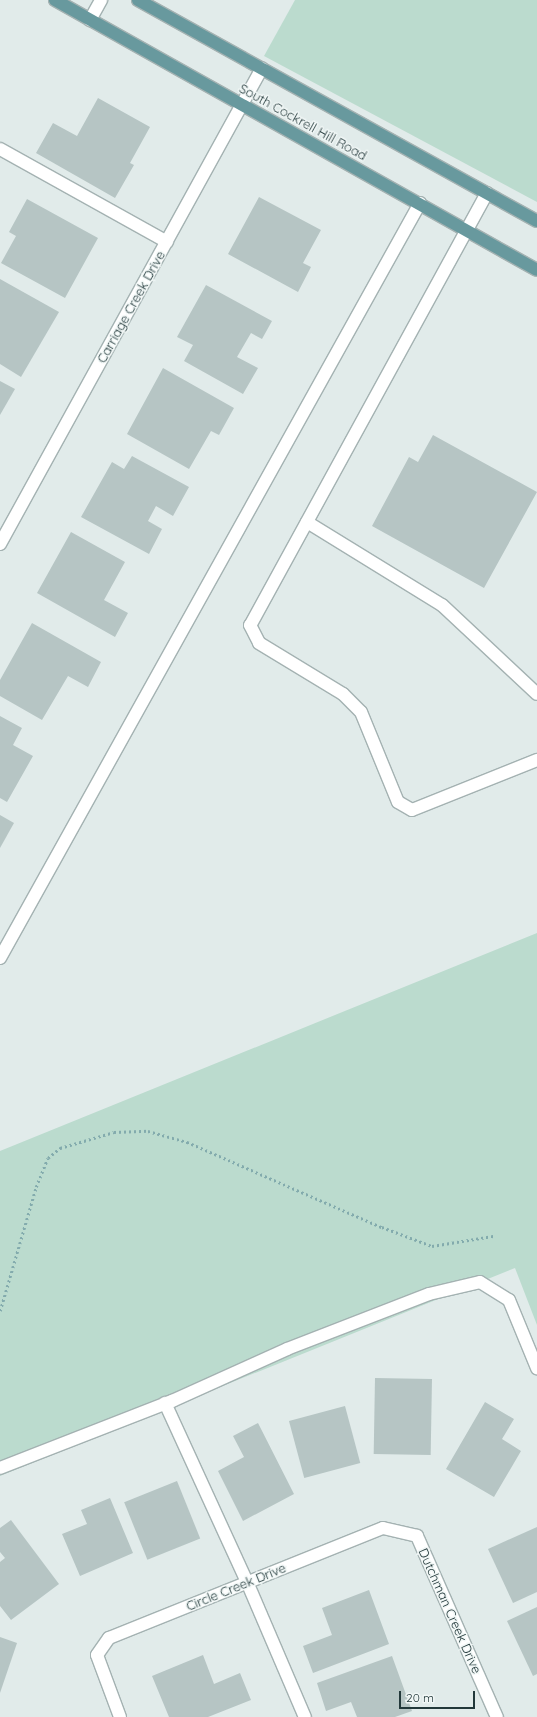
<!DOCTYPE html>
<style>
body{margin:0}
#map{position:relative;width:537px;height:1717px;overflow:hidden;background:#e1ebea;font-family:Quicksand,sans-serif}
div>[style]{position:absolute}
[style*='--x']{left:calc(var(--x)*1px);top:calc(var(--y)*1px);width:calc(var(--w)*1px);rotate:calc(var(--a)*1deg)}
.green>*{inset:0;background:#bbdbce}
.building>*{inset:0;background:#b6c5c4;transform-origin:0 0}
.path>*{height:2.5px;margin-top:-1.25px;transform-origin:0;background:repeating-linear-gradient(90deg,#83abad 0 2px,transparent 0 5px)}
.roads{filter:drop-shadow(1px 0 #a4b2b2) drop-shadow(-1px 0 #a4b2b2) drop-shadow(0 1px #a4b2b2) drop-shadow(0 -1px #a4b2b2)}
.minor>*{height:12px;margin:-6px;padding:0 6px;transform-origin:6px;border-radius:6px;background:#fff}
.major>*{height:12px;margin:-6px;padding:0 6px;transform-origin:6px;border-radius:6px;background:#68999e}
span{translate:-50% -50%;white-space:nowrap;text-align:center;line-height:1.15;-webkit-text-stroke:3px #f1f7f6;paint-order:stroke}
.street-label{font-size:13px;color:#22383a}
.scale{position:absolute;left:399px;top:1691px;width:76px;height:18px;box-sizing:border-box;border:2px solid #22383a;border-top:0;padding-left:5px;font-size:12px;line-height:14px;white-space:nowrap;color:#22383a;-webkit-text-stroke:3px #f1f7f6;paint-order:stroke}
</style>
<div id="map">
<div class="green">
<div style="clip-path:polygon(295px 0,537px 0,537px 202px,264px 56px)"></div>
<div style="clip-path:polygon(537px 933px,537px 1325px,515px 1268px,0 1476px,0 1151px)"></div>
</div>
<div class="building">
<div style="clip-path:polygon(98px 98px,150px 127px,130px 163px,134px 165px,115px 198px,36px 153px,53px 123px,77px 136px)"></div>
<div style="clip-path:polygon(259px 197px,321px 230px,303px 263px,311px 267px,298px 292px,228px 254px)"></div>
<div style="clip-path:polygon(27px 199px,98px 238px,65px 298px,1px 263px,16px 236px,9px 232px)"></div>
<div style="clip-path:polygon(0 279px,59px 312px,21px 377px,0 364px)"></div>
<div style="clip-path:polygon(206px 285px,272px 321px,262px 339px,251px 333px,237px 357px,258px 368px,243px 394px,184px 361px,193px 345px,177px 337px)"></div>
<div style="clip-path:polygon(163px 368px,234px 408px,219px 435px,211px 431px,189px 469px,127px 434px)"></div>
<div style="clip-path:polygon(0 381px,15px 389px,0 415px)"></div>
<div style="clip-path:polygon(433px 435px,537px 492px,484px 588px,372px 526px,409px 457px,418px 462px)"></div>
<div style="clip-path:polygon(132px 456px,189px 487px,173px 516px,156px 506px,148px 521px,162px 529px,149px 554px,81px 517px,112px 462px,124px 469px)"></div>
<div style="clip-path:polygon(71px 532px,125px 562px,104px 600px,128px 613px,115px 637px,37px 593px)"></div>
<div style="clip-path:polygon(32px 623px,101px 662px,88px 687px,68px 676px,42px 720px,0 696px,0 680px)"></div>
<div style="clip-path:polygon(0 716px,22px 728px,13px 745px,33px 756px,7px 802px,0 798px)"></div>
<div style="clip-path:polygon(0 815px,14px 823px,0 848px)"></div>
<div style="left:375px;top:1378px;width:57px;height:76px;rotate:1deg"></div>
<div style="clip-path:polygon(485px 1402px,514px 1419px,502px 1439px,521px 1451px,494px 1497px,446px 1469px)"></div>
<div style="left:345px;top:1406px;width:59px;height:58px;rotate:75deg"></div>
<div style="clip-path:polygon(258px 1423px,294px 1494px,243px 1521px,218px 1471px,244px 1457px,233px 1436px)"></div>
<div style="left:177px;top:1481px;width:62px;height:57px;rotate:68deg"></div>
<div style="clip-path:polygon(110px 1498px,133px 1553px,80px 1576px,62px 1534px,87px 1524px,81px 1510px)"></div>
<div style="clip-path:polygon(11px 1520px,59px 1584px,11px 1620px,0 1606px,0 1562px,5px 1558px,0 1552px,0 1528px)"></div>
<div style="clip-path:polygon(537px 1527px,537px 1592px,513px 1603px,488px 1549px)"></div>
<div style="clip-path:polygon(369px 1590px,389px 1644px,313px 1673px,303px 1646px,332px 1635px,322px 1608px)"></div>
<div style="clip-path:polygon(537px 1607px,537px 1674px,533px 1676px,507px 1621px)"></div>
<div style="clip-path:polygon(0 1637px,17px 1643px,0 1693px)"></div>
<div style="clip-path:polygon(203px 1655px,214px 1684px,240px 1673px,251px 1700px,208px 1717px,169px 1717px,152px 1676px)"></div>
<div style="clip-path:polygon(392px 1656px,412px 1711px,395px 1717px,357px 1717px,351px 1702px,326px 1711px,317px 1683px)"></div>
</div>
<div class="path">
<div style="--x:0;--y:1311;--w:129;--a:-73.8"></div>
<div style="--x:36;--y:1187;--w:31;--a:-68"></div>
<div style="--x:48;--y:1158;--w:16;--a:-40"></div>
<div style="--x:60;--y:1148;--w:56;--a:-16.5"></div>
<div style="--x:114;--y:1132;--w:34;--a:-2"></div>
<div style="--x:148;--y:1131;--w:41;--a:15.8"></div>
<div style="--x:187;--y:1142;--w:213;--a:23.6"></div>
<div style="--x:382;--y:1227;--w:53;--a:20.8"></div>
<div style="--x:432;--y:1246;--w:62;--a:-9.3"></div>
</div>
<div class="roads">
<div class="minor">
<div style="--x:90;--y:20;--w:23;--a:-61"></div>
<div style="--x:0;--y:149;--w:191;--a:29.1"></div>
<div style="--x:487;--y:193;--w:493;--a:118.7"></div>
<div style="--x:250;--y:625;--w:20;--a:63"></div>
<div style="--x:259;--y:643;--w:98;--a:31.3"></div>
<div style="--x:343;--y:694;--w:25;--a:45"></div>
<div style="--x:361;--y:712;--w:97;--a:67.7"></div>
<div style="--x:398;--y:802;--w:16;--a:30"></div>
<div style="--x:412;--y:810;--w:135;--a:-21.8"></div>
<div style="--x:307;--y:522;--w:158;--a:31.6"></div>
<div style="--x:442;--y:605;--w:130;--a:43.1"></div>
<div style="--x:0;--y:544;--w:543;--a:-61.17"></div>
<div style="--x:0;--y:958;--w:864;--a:-60.91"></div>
<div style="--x:165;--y:1403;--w:197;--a:65.4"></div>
<div style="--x:247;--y:1582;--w:147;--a:66.8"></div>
<div style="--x:0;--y:1468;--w:185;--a:-21.3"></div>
<div style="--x:172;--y:1401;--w:126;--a:-24.3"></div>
<div style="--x:287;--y:1349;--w:152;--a:-21.2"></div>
<div style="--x:429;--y:1294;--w:52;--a:-13.2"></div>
<div style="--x:480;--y:1282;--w:34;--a:32"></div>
<div style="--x:509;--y:1300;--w:74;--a:67.6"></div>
<div style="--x:120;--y:1717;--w:66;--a:-110.4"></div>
<div style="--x:97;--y:1655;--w:21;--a:-55"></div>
<div style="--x:109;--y:1638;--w:295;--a:-21.9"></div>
<div style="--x:383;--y:1528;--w:35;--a:13"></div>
<div style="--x:417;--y:1536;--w:198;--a:66.2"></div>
</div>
<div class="major">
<div style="--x:55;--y:0;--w:552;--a:29.26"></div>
<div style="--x:138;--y:0;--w:456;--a:29"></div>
</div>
</div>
<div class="street-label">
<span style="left:303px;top:122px;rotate:29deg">South Cockrell Hill Road</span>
<span style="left:131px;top:307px;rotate:-61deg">Carriage Creek Drive</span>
<span style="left:236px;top:1587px;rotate:-22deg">Circle Creek Drive</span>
<span style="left:450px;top:1611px;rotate:66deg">Dutchman Creek Drive</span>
</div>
<div class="scale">20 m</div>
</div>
